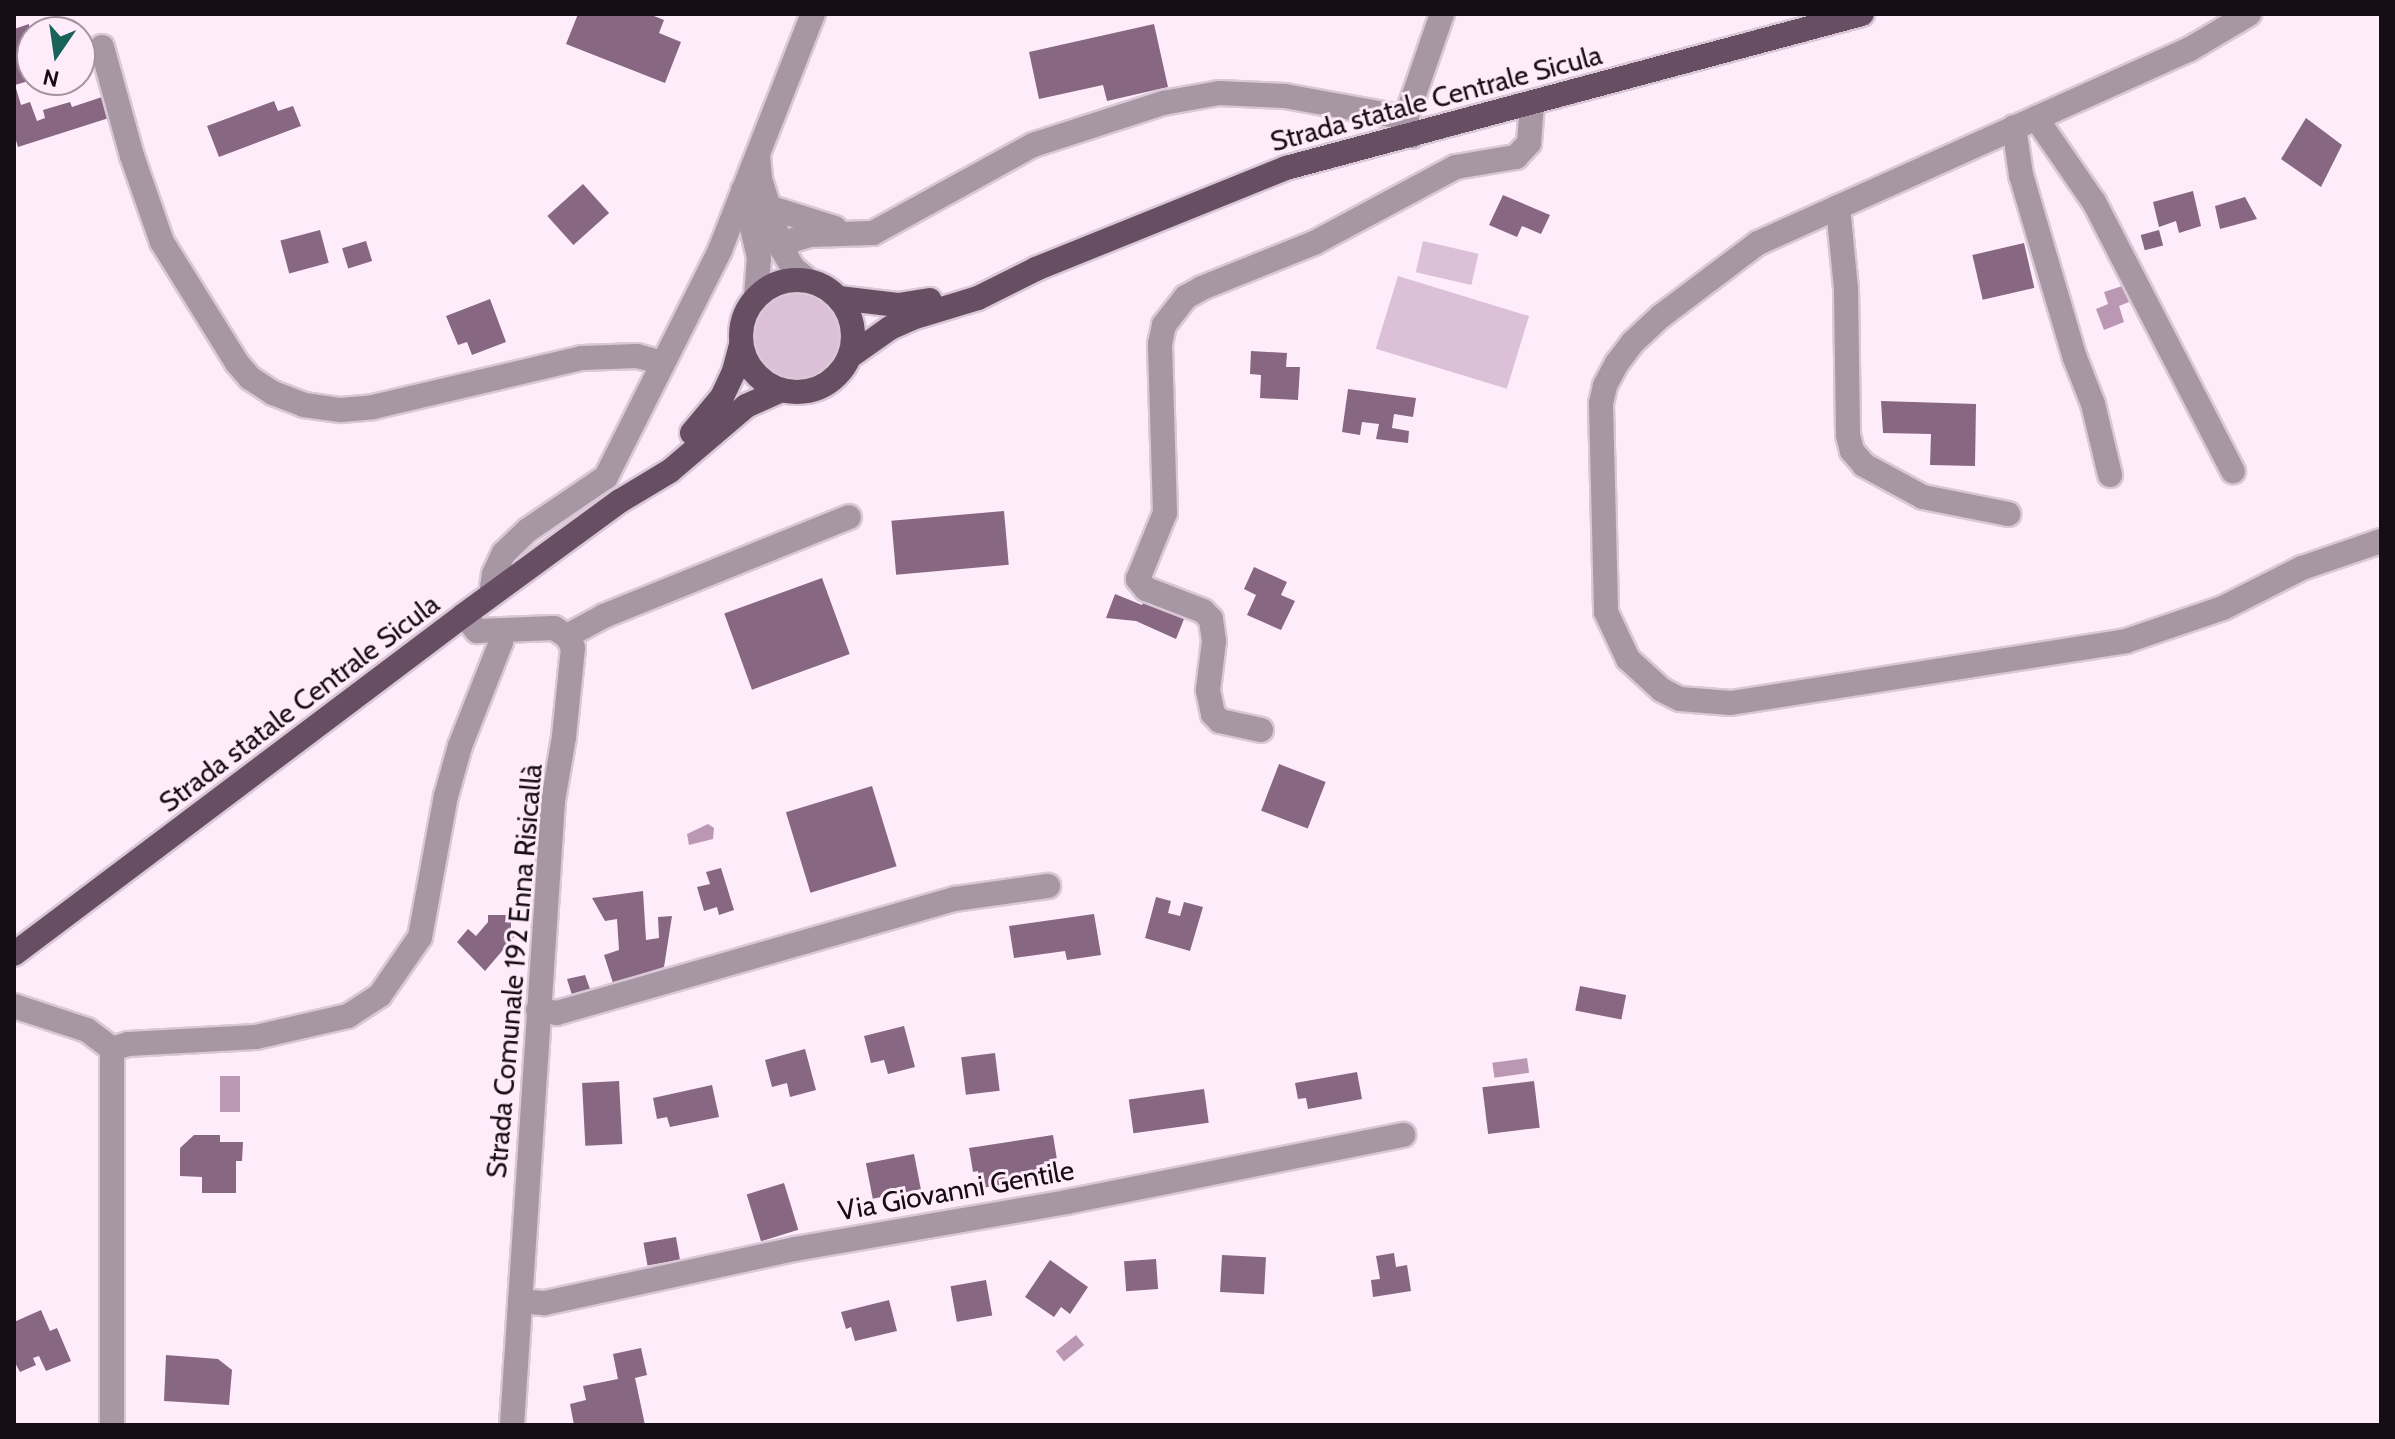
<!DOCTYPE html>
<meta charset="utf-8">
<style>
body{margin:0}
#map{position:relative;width:2395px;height:1439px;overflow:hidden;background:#ffecfb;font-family:Cabin,sans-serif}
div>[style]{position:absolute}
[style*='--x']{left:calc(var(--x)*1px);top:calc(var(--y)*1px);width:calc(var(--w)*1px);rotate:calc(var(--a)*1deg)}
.green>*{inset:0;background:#dcc0d7;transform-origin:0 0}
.round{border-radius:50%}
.water>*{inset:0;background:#ba98b3;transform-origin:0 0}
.building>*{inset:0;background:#876781;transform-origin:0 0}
.roads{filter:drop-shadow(2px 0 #dac8d6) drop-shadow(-2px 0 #dac8d6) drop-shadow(0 2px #dac8d6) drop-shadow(0 -2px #dac8d6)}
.minor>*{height:24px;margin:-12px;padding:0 12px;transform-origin:12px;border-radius:12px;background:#a797a4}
.major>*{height:24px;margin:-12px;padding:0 12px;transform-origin:12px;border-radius:12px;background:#684e63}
.major>.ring{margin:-12px;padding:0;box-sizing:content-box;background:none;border:24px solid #684e63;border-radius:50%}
span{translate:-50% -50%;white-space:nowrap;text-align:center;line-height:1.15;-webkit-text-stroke:6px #ffecfb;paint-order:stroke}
.street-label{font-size:28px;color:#170d15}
.frame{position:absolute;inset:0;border:16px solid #170d15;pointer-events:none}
.north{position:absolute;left:16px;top:16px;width:80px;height:80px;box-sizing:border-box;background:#ffecfb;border:2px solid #a2939f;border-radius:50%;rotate:193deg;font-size:22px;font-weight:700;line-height:32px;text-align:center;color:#170d15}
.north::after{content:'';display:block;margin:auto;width:28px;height:36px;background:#186359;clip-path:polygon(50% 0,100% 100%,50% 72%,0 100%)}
</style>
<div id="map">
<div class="green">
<div style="left:1423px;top:241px;width:57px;height:32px;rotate:13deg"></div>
<div style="left:1398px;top:276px;width:137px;height:76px;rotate:17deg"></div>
<div class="round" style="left:748px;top:288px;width:96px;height:96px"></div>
</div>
<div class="water">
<div style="clip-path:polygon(2122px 286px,2129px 302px,2119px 306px,2124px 322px,2104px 330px,2096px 309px,2108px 304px,2104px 292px)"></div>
<div style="clip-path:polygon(708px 824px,714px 828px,713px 839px,689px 845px,687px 834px)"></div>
<div style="left:1527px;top:1058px;width:15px;height:35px;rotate:82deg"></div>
<div style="left:220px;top:1076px;width:20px;height:36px"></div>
<div style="left:1076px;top:1335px;width:13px;height:26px;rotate:51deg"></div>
</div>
<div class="building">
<div style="clip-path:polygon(578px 14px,649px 14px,664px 20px,659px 33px,681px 42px,665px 83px,566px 44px)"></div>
<div style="clip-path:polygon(29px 24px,32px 80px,15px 85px,21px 105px,30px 102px,37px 121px,45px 118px,43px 110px,70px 102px,72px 107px,105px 96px,112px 117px,18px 147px,14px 134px,14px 29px)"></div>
<div style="clip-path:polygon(1154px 24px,1168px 87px,1107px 101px,1103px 85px,1039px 99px,1029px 52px)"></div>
<div style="clip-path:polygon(274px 101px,278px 111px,293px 106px,301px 126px,219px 157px,207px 126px)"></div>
<div style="clip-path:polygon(2306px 118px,2342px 145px,2321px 187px,2281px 159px)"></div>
<div style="left:583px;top:184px;width:39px;height:48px;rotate:48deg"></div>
<div style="clip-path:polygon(2193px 191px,2201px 226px,2179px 233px,2176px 221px,2159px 227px,2153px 202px)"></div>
<div style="clip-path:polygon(1503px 195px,1550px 215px,1541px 234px,1522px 226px,1517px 237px,1489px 225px)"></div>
<div style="clip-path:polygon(2245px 197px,2257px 219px,2220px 229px,2215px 206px)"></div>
<div style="left:320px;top:230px;width:34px;height:41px;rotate:75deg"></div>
<div style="left:2159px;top:230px;width:16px;height:19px;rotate:75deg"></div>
<div style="left:366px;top:241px;width:21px;height:25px;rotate:73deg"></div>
<div style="left:2024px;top:243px;width:46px;height:53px;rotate:77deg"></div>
<div style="clip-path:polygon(490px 299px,506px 342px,472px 355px,467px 342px,458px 345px,446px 316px)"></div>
<div style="clip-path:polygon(1251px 351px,1287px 353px,1286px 367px,1300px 367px,1298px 400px,1260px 398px,1261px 375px,1250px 374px)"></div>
<div style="clip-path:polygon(1348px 389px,1416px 398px,1413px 417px,1394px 414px,1392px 428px,1409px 431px,1408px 443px,1376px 439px,1379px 424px,1362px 422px,1360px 435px,1342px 432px)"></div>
<div style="clip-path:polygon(1881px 401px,1976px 404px,1975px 466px,1930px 465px,1931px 434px,1883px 433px)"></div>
<div style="left:1004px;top:511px;width:54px;height:113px;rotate:85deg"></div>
<div style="clip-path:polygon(1254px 567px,1287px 582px,1281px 595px,1295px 601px,1281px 630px,1247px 615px,1256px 595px,1244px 589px)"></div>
<div style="left:822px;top:578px;width:81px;height:104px;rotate:70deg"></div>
<div style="clip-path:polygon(1115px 594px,1142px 605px,1145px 597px,1186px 614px,1176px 639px,1136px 621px,1106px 618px)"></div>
<div style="left:1279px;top:764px;width:50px;height:50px;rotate:21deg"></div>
<div style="left:872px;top:786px;width:84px;height:90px;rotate:73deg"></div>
<div style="clip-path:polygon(721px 868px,734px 910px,719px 915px,717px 907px,704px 911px,697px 887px,710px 884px,706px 872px)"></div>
<div style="clip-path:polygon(643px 891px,646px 940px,659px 938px,658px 917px,672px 916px,664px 967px,613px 983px,604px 955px,619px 950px,617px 919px,605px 921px,592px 898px)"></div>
<div style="clip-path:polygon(1156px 897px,1171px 901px,1168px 913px,1180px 916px,1184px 902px,1203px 907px,1190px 951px,1145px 938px)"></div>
<div style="clip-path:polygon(1094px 914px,1101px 955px,1067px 960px,1065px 951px,1014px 958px,1009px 926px)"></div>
<div style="clip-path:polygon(488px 915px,511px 915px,511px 933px,515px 936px,485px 971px,457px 942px,468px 929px,476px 936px,488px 922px)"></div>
<div style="clip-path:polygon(585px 975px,590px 989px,572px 995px,567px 979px)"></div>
<div style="left:1580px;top:986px;width:47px;height:25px;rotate:11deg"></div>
<div style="clip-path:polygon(904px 1026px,915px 1067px,888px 1074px,884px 1060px,871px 1063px,864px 1036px)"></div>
<div style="clip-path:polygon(805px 1049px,816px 1090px,790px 1097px,787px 1083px,772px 1087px,765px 1060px)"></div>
<div style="left:995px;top:1053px;width:38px;height:34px;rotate:83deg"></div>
<div style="clip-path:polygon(1357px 1072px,1362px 1099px,1308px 1109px,1306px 1098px,1298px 1099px,1295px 1083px)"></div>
<div style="left:619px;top:1081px;width:63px;height:37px;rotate:87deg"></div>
<div style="left:1534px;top:1081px;width:47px;height:52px;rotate:83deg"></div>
<div style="clip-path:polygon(712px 1085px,719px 1117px,670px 1127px,667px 1117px,657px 1119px,653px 1098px)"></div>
<div style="left:1204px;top:1089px;width:34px;height:76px;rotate:82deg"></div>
<div style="clip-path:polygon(194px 1135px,220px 1135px,220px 1142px,243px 1142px,242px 1161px,236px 1161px,236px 1193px,202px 1193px,202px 1177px,180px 1176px,180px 1148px)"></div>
<div style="clip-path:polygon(1053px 1135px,1058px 1166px,1052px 1167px,1054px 1177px,981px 1188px,978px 1171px,973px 1172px,969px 1148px)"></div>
<div style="left:914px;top:1154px;width:36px;height:49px;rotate:79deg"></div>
<div style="left:784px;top:1183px;width:49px;height:39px;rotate:73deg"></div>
<div style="left:676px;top:1237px;width:23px;height:33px;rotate:80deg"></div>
<div style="clip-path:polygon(1394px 1253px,1396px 1267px,1407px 1265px,1411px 1291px,1373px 1297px,1371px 1280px,1380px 1279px,1376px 1256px)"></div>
<div style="left:1222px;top:1255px;width:44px;height:37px;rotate:3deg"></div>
<div style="left:1156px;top:1259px;width:30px;height:32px;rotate:86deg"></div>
<div style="clip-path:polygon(1050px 1260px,1088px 1287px,1070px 1314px,1061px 1307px,1054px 1317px,1025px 1297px)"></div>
<div style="left:986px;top:1280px;width:36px;height:36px;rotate:80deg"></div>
<div style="clip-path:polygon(889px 1300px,897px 1331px,855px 1341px,851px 1327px,846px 1329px,841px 1312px)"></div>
<div style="clip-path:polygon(41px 1310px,50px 1331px,57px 1328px,71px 1361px,46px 1371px,39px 1356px,33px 1358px,36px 1365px,20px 1372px,14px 1361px,14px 1322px)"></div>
<div style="clip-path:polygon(641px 1348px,647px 1375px,635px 1378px,645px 1425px,574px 1425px,570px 1404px,586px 1400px,583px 1386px,618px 1379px,613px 1354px)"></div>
<div style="clip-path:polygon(166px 1355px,218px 1359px,232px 1370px,229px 1405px,164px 1401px)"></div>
</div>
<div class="roads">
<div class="minor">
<div style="--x:2249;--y:14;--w:69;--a:149.3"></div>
<div style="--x:2190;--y:49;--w:474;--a:155.8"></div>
<div style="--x:1758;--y:243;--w:121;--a:143"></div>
<div style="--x:1661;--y:316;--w:38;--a:137"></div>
<div style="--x:1633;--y:342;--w:26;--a:127"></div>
<div style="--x:1617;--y:363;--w:26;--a:118"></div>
<div style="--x:1605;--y:386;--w:18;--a:103"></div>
<div style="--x:1601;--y:404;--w:208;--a:88.6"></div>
<div style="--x:1606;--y:612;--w:52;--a:64.9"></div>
<div style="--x:1628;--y:659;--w:46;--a:42.4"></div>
<div style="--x:1662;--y:690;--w:20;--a:27"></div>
<div style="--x:1680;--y:699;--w:51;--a:4.5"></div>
<div style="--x:1731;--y:703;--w:400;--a:-8.9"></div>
<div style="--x:2126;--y:641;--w:102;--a:-18.8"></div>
<div style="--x:2223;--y:608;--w:89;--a:-26.9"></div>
<div style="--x:2302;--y:568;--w:83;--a:-18.9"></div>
<div style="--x:102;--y:47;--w:113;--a:74.6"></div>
<div style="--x:132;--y:156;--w:91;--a:70.8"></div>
<div style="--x:162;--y:242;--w:142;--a:58.2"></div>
<div style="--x:237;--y:363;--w:20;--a:49"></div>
<div style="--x:250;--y:378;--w:27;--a:33"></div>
<div style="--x:273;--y:393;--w:33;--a:21"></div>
<div style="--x:304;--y:405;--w:37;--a:8"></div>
<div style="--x:341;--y:410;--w:32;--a:-5"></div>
<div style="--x:373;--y:407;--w:215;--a:-13.2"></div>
<div style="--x:582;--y:358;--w:55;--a:-2.1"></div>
<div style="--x:637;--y:356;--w:27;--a:15"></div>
<div style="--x:1406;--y:118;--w:110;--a:-70.9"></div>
<div style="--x:2036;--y:118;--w:102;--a:55.4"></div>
<div style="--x:2094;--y:202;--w:303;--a:62.7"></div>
<div style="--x:2014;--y:127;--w:49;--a:81.7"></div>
<div style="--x:2021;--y:175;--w:191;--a:73.6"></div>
<div style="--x:2075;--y:358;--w:49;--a:68.6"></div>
<div style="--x:2093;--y:404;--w:73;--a:76.5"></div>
<div style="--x:758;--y:155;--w:24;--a:85"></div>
<div style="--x:760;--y:179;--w:73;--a:72.6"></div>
<div style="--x:782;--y:249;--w:22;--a:60"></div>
<div style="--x:793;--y:268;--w:21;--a:39"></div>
<div style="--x:743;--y:190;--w:69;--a:76.6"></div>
<div style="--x:759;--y:257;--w:40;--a:94.3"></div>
<div style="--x:768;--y:207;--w:70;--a:17.4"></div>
<div style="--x:1838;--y:207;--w:81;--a:84.4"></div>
<div style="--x:1846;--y:288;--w:147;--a:89.2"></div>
<div style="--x:1848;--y:435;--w:16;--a:76"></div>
<div style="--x:1852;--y:451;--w:18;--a:49"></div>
<div style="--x:1864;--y:465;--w:67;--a:28.5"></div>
<div style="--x:1923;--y:497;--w:87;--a:11.3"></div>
<div style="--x:782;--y:249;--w:14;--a:-39"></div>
<div style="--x:793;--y:240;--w:18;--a:-16"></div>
<div style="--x:810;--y:235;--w:63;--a:-1.8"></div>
<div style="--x:873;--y:233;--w:183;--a:-28.8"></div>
<div style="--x:1033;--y:145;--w:137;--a:-17.9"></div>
<div style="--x:1163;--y:103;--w:57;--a:-10.1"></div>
<div style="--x:1219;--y:93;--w:66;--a:2.6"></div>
<div style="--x:1285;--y:96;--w:123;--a:10.3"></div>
<div style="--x:1406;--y:118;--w:19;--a:72"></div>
<div style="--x:491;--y:595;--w:21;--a:-82"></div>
<div style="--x:494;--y:574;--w:23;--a:-65"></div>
<div style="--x:504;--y:553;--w:33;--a:-44"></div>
<div style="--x:528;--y:530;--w:94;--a:-34.2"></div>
<div style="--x:606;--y:477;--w:254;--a:-63.3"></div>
<div style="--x:720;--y:250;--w:254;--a:-68.5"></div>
<div style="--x:464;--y:615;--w:21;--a:51"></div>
<div style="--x:477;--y:631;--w:77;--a:-2.2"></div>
<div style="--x:554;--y:628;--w:15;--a:32"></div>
<div style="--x:567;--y:636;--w:13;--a:63"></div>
<div style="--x:573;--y:648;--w:89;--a:95.8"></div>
<div style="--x:564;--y:737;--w:65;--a:99.8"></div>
<div style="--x:553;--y:801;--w:625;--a:93.76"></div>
<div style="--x:567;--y:636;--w:42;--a:-28.4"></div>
<div style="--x:604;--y:616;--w:264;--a:-22"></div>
<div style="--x:1261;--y:730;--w:42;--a:-167.6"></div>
<div style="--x:1220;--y:721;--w:10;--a:-135"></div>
<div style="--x:1213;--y:714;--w:25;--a:-102"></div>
<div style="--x:1208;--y:690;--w:49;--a:-83"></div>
<div style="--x:1214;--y:641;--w:22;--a:-98"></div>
<div style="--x:1211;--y:619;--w:11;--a:-135"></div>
<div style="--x:1203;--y:611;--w:61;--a:-158.9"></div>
<div style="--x:1146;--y:589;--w:13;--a:-129"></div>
<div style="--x:1138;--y:579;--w:71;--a:-67.8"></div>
<div style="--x:1165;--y:513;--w:169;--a:-91.7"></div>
<div style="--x:1160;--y:344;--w:19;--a:-78"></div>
<div style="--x:1164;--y:325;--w:36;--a:-52"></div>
<div style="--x:1186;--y:297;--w:18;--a:-29"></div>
<div style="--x:1202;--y:288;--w:121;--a:-21.9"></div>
<div style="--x:1314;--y:243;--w:161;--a:-28.2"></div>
<div style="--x:1456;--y:167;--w:61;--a:-9.5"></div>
<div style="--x:1516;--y:157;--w:19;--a:-47"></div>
<div style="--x:1529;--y:143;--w:40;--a:-85.7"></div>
<div style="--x:14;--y:1006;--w:77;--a:18.2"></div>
<div style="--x:87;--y:1030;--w:31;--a:37"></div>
<div style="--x:112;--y:1049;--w:376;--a:90"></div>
<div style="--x:538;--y:1010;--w:19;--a:9"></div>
<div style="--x:557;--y:1013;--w:414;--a:-16"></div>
<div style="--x:955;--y:899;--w:94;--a:-8"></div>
<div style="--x:112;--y:1049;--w:17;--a:-17"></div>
<div style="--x:128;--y:1044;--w:128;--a:-3.1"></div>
<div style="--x:256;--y:1037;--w:94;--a:-12.9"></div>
<div style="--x:348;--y:1016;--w:38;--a:-33"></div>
<div style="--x:380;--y:995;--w:70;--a:-55.4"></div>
<div style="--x:420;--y:937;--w:143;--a:-79.6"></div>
<div style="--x:446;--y:796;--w:52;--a:-74.4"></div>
<div style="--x:460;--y:746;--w:112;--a:-68.5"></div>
<div style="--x:501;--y:642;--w:10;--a:-90"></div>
<div style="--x:520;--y:1301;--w:25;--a:5"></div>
<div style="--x:545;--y:1303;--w:256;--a:-12.2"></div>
<div style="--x:795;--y:1249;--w:276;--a:-9.8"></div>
<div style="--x:1067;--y:1202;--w:343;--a:-11.3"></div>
</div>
<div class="major">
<div class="ring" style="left:741px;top:280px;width:88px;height:88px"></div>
<div style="--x:839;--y:298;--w:59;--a:6.8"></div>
<div style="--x:898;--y:305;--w:32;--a:-9"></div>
<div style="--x:849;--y:357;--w:50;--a:-35.3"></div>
<div style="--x:890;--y:328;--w:24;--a:-24"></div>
<div style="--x:912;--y:318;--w:69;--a:-16.9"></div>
<div style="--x:978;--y:298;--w:65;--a:-26.6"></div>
<div style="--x:1036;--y:269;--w:270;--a:-22"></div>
<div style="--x:1286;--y:168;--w:596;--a:-14.97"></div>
<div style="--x:692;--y:433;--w:47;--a:-50.2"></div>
<div style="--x:722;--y:397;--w:29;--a:-65"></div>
<div style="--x:734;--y:371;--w:27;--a:-75"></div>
<div style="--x:14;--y:954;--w:563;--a:-36.99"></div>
<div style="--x:464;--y:615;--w:193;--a:-36.2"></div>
<div style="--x:620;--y:501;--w:58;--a:-31"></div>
<div style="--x:670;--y:471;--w:100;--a:-40.5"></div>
<div style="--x:746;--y:406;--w:39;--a:-24"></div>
</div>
</div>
<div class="street-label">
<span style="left:1436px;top:98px;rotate:-15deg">Strada statale Centrale Sicula</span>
<span style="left:299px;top:703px;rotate:-37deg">Strada statale Centrale Sicula</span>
<span style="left:514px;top:971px;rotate:-85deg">Strada Comunale 192 Enna Risicallà</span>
<span style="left:956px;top:1190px;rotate:-10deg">Via Giovanni Gentile</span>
</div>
<div class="frame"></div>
<div class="north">N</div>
</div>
